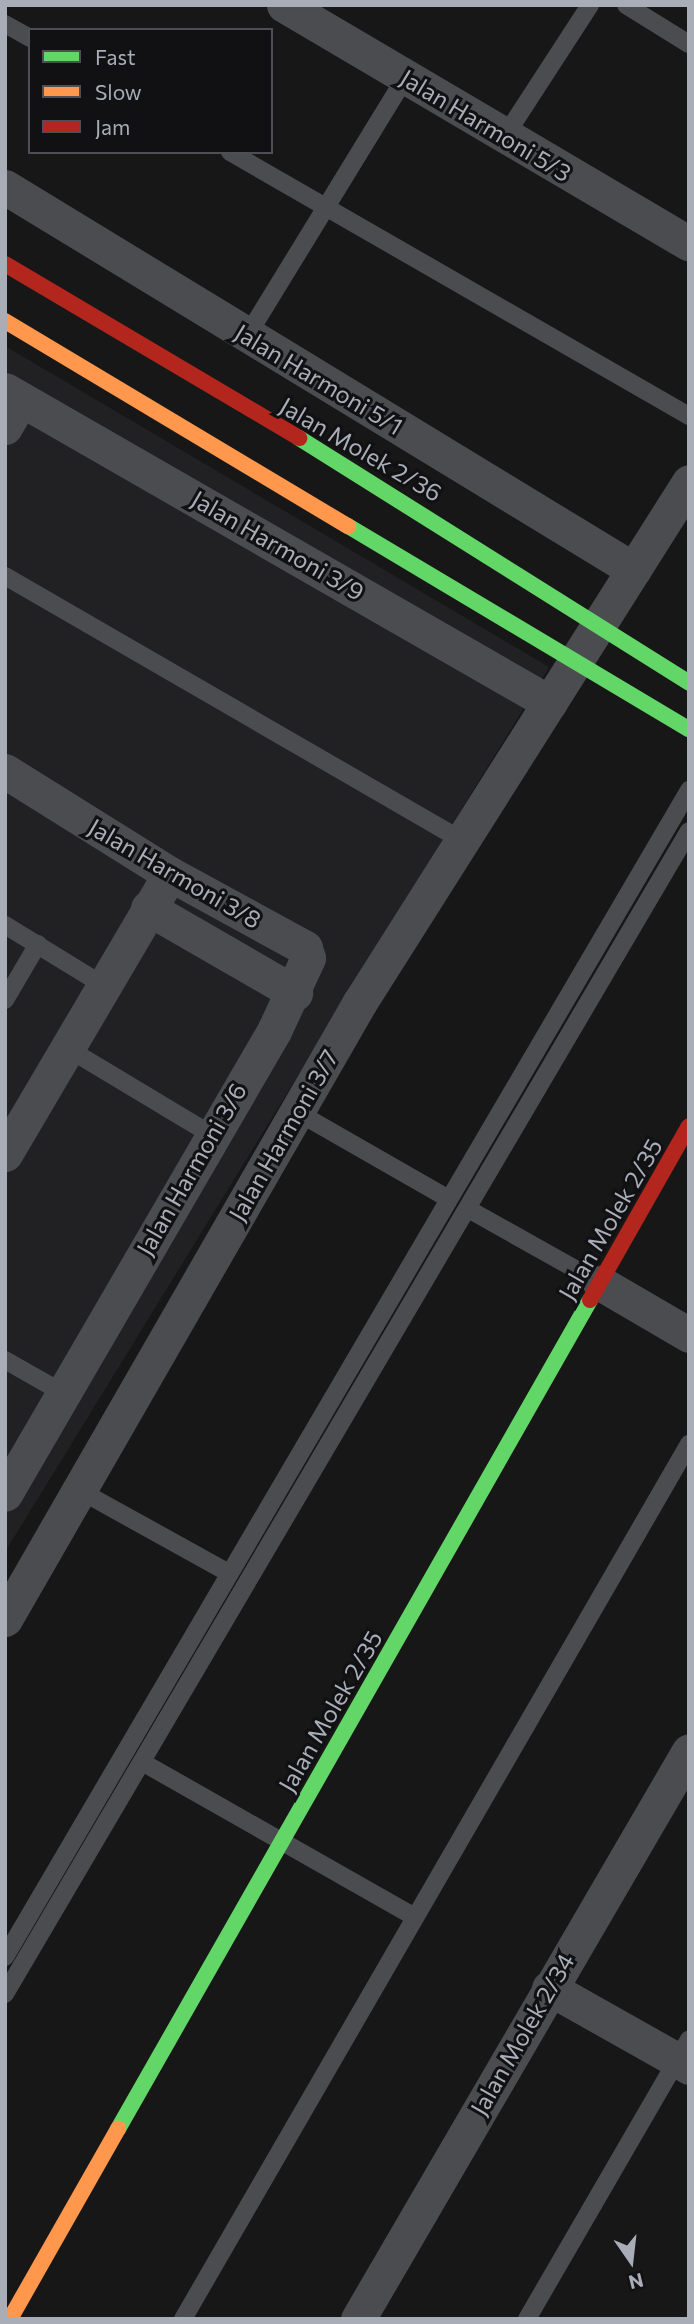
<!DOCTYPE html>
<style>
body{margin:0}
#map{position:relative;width:694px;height:2324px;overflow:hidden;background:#171717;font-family:Commissioner,sans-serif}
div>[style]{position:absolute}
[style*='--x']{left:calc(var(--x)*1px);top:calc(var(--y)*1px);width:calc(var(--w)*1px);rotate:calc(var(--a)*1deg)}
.built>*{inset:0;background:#212123}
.lane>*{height:18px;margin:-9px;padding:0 9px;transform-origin:9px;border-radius:9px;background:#4b4c50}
.street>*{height:35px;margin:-17.5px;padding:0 17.5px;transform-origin:17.5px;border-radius:17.5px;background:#4b4c50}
.fast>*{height:16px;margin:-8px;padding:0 8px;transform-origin:8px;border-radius:8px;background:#63d668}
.slow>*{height:16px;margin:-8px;padding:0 8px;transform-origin:8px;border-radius:8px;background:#ff974d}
.jam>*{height:16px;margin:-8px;padding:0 8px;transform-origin:8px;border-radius:8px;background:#b3261e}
span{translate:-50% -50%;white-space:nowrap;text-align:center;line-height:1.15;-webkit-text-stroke:6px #111113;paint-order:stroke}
.street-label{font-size:24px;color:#a8adb8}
.frame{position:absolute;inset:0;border:7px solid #a8adb8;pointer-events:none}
.legend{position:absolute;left:28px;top:28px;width:245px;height:126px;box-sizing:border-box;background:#111113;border:2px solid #4d4f55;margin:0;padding:9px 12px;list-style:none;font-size:21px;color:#a8adb8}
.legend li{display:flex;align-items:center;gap:14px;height:35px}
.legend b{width:35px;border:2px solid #4d4f55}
.north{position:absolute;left:596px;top:2226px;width:70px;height:70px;-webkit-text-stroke:5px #111113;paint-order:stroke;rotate:166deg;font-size:19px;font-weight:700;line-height:28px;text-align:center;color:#a8adb8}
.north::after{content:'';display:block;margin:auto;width:24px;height:32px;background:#a8adb8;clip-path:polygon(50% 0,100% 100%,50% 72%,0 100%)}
</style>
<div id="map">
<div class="built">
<div style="clip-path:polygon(5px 346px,549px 667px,5px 1552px)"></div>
</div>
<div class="lane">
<div style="--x:626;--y:5;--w:74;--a:31.8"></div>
<div style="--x:5;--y:24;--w:29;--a:29"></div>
<div style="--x:505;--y:136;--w:156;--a:-57"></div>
<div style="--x:230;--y:152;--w:530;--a:29.91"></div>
<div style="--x:247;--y:336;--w:304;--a:-58.5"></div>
<div style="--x:5;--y:576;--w:529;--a:30.05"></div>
<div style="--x:5;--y:925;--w:115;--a:31.5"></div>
<div style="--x:5;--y:1000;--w:65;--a:-59.5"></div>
<div style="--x:67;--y:1048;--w:167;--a:31"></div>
<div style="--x:297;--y:1112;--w:173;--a:29.8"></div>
<div style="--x:470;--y:1210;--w:149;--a:29.3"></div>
<div style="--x:5;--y:1360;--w:67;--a:29.6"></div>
<div style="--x:79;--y:1490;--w:171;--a:29"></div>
<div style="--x:142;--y:1762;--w:314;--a:29.6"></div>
<div style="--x:5;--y:1957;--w:1353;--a:-59.62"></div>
<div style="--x:5;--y:1994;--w:1349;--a:-59.54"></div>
<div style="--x:183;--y:2319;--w:1011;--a:-59.96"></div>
<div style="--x:527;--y:2319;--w:323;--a:-59.9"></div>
</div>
<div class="street">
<div style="--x:284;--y:5;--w:470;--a:30.5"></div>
<div style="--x:5;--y:187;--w:736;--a:31.34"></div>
<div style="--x:5;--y:390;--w:628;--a:29.87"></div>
<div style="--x:5;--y:427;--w:32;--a:-60"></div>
<div style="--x:5;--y:771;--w:195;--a:32"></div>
<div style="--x:170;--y:874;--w:154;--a:28.7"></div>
<div style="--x:305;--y:948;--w:10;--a:73"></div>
<div style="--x:308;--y:958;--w:81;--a:115"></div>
<div style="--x:274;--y:1031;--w:535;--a:120.16"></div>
<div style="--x:148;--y:908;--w:170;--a:30"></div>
<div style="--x:5;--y:1154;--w:325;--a:-59.5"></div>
<div style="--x:600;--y:1283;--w:103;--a:30.3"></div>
<div style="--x:5;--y:1619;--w:712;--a:-60.09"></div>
<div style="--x:360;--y:1002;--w:615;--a:-57.68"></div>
<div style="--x:549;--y:1988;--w:161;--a:29.4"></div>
<div style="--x:358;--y:2319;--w:657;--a:-59.77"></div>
</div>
<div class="fast">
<div style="--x:299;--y:438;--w:461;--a:32.1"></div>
<div style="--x:348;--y:526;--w:397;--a:30.8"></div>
<div style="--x:118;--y:2129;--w:954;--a:-60.34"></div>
</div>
<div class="slow">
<div style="--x:5;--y:321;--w:400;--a:30.9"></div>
<div style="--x:10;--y:2319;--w:219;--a:-60.4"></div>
</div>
<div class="jam">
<div style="--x:5;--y:264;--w:342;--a:30.6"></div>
<div style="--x:590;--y:1300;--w:200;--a:-60.4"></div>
</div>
<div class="street-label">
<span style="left:486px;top:125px;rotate:31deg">Jalan Harmoni 5/3</span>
<span style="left:319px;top:379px;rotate:31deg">Jalan Harmoni 5/1</span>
<span style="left:361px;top:449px;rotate:30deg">Jalan Molek 2/36</span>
<span style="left:278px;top:545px;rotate:30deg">Jalan Harmoni 3/9</span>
<span style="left:175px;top:873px;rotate:30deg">Jalan Harmoni 3/8</span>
<span style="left:283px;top:1135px;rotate:-60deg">Jalan Harmoni 3/7</span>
<span style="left:191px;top:1169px;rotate:-60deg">Jalan Harmoni 3/6</span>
<span style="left:610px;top:1219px;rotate:-60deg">Jalan Molek 2/35</span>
<span style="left:330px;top:1711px;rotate:-60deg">Jalan Molek 2/35</span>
<span style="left:522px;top:2034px;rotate:-60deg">Jalan Molek 2/34</span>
</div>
<div class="frame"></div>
<ul class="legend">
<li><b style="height:9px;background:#63d668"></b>Fast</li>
<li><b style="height:9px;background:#ff974d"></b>Slow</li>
<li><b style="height:9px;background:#b3261e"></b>Jam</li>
</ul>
<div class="north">N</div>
</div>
